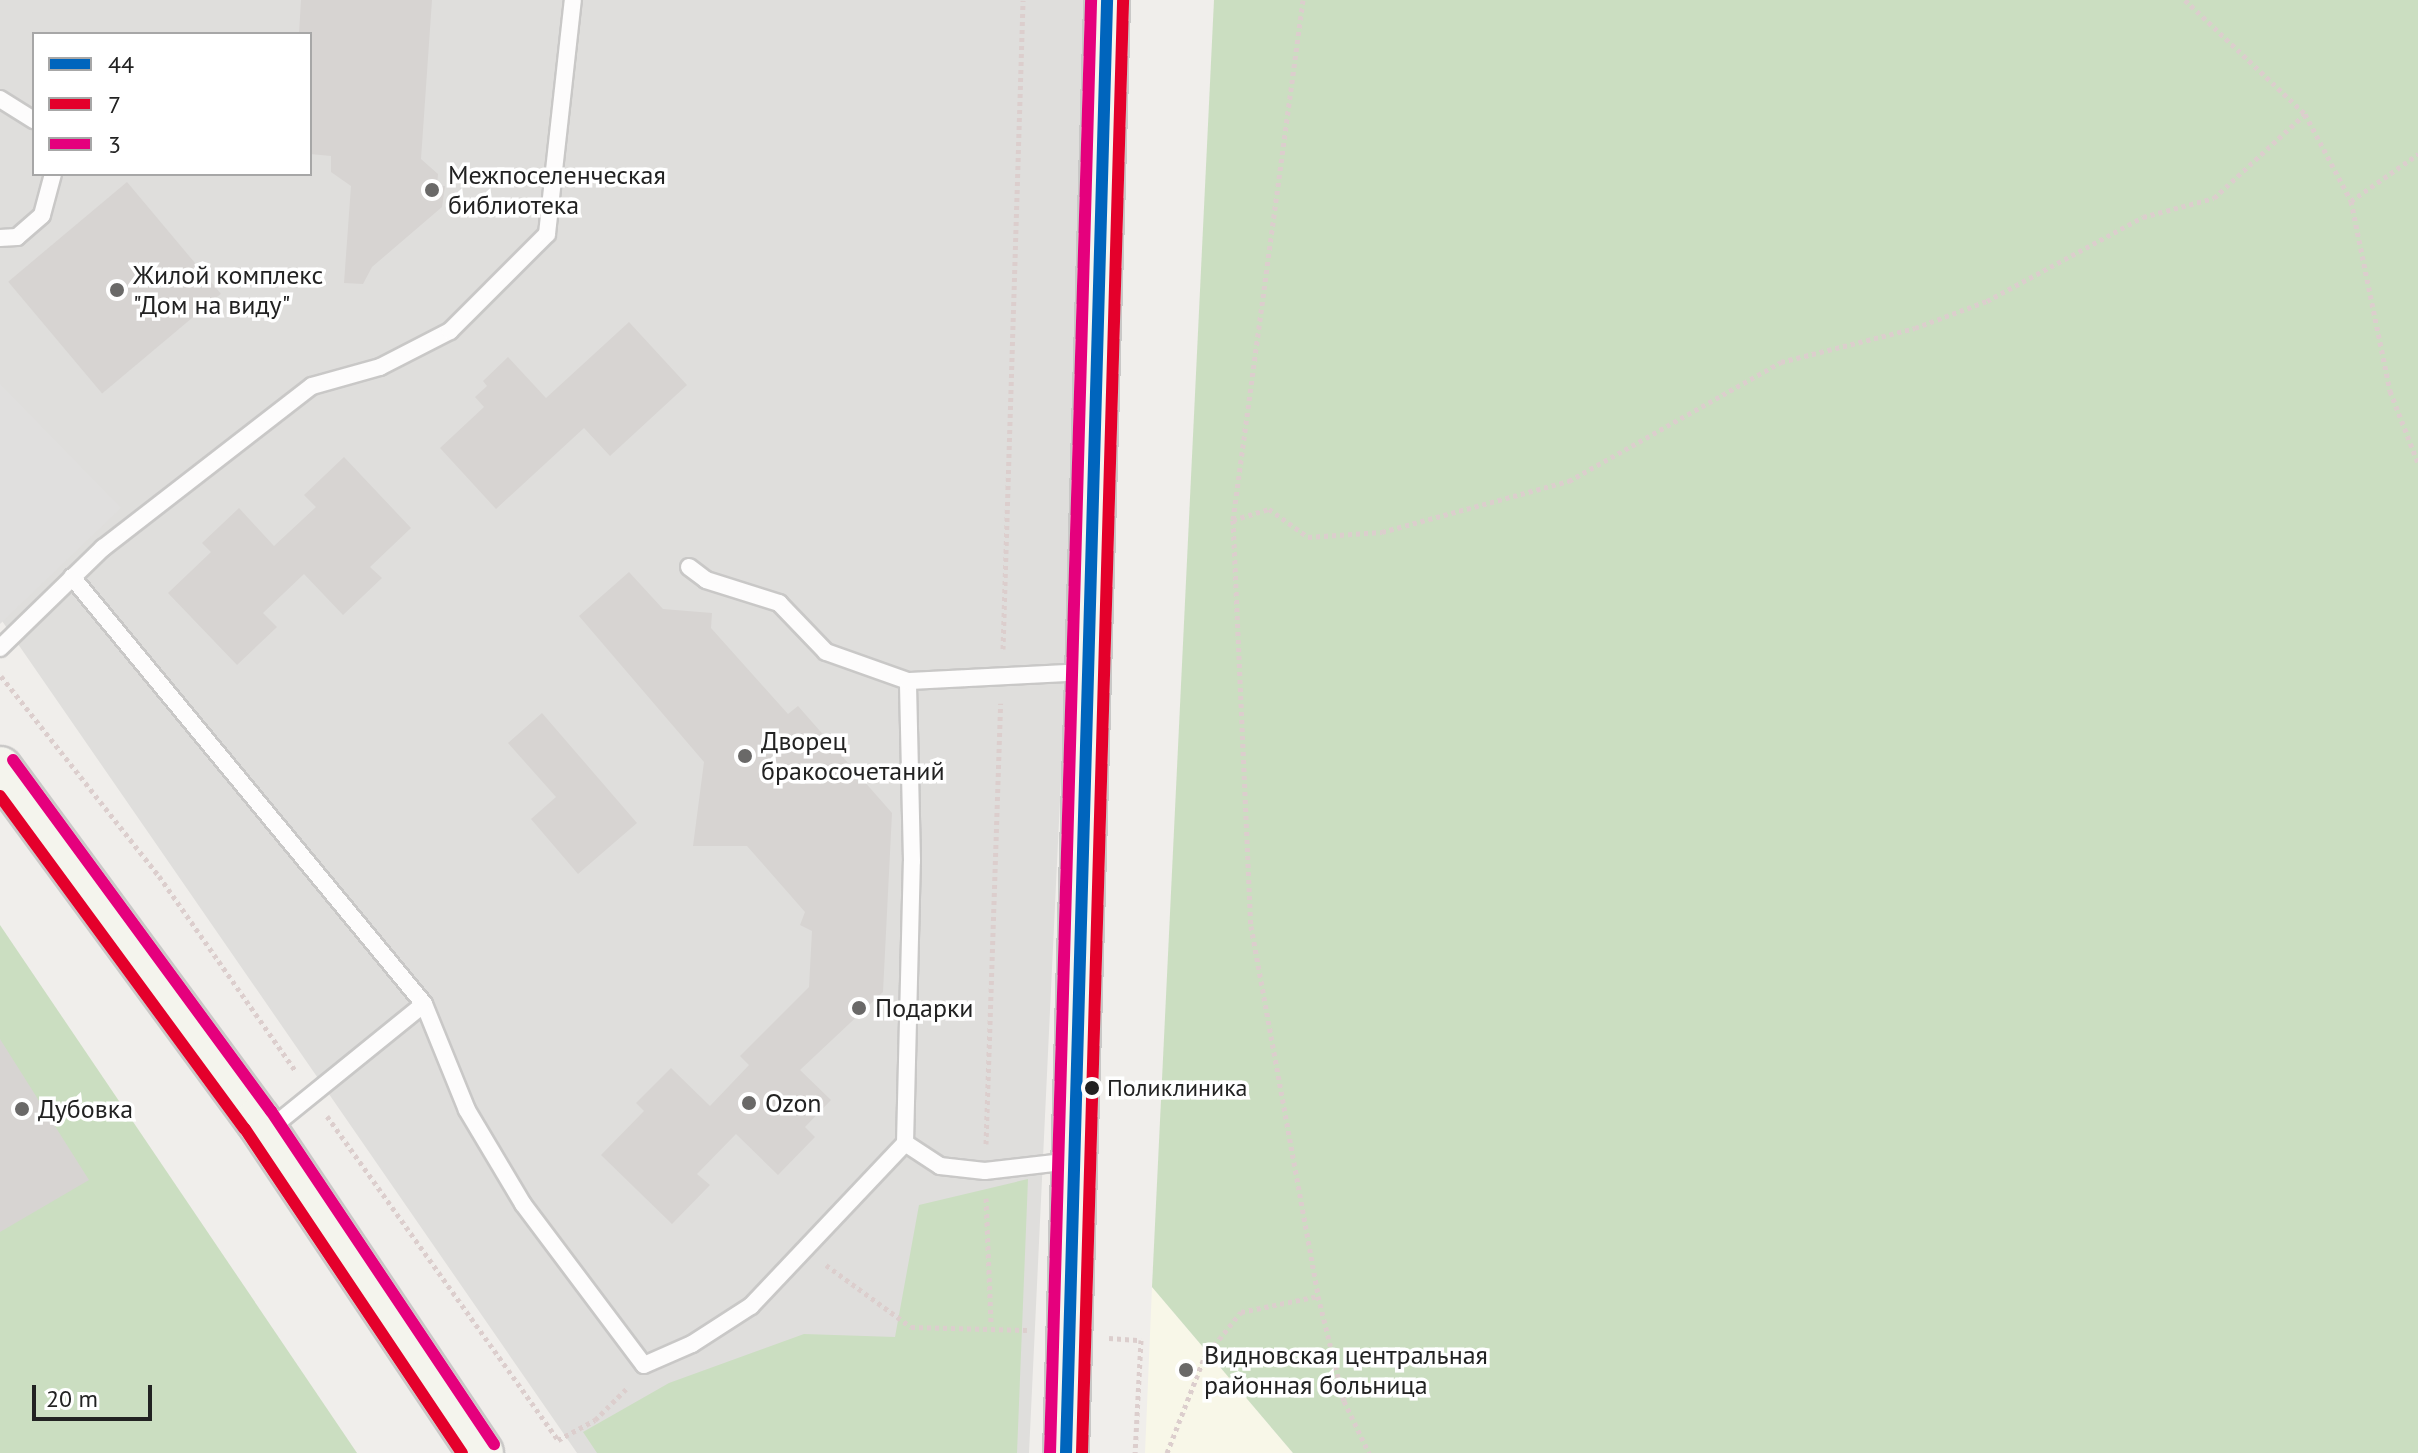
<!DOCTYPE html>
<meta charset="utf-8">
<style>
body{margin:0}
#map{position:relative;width:2418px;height:1453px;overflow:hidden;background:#f0eeeb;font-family:"PT Sans",sans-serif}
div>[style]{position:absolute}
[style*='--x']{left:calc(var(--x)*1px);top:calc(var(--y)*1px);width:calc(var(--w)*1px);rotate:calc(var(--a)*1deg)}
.residential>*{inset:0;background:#dfdedc}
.education>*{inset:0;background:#f8f7e8}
.forest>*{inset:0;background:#cbdec1}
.parking>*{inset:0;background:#e0dfde}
.building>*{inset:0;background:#d7d4d2;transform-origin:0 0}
.path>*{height:5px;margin-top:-2.5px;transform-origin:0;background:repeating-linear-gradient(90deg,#dccecd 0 4px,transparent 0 8px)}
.roads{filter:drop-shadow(2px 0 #c9c8c7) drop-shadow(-2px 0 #c9c8c7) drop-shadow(0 2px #c9c8c7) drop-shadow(0 -2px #c9c8c7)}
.lane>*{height:16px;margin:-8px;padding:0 8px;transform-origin:8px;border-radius:8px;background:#fdfcfc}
.secondary>*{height:44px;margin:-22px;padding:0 22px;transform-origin:22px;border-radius:22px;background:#f4f4ed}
.bus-1>*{height:12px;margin:-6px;padding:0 6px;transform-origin:6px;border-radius:6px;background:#0065bd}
.bus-2>*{height:12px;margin:-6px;padding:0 6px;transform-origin:6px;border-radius:6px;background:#e4002b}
.bus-3>*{height:12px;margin:-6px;padding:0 6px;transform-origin:6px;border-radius:6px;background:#e5007d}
.dots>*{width:22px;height:22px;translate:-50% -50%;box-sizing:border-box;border:4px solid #fff;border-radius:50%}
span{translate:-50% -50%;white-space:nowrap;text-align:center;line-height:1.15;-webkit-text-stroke:7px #fff;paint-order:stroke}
.bus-label{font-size:24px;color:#222}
.left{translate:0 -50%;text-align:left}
.poi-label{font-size:26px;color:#222}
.legend{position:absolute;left:32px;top:32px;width:280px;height:144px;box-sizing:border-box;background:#fff;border:2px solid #a7a7a7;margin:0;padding:10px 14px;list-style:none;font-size:24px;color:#222}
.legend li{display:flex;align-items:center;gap:16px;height:40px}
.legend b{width:40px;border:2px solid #a7a7a7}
.scale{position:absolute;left:32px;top:1385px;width:120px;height:36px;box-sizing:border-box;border:4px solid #222;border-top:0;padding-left:10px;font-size:24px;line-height:28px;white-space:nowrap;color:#222;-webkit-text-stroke:6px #fff;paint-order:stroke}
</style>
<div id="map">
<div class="residential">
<div style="clip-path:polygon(evenodd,0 0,1098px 0,1029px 1453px,577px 1453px,0 618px,0 0,34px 34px,310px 34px,310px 174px,34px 174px,34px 34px)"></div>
</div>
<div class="education">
<div style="clip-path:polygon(1152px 1287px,1293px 1453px,1145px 1453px)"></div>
</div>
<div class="forest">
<div style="clip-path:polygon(1214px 0,2418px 0,2418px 1453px,1293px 1453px,1152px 1287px)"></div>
<div style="clip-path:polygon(0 925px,357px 1453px,0 1453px)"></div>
<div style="clip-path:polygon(1028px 1179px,1017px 1453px,597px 1453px,583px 1432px,669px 1383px,804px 1334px,895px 1337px,919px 1205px)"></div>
</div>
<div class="parking">
<div style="clip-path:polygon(0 384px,121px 508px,0 624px)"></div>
</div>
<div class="building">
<div style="clip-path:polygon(301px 0,432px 0,421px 159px,438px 174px,437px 186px,445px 186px,442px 207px,372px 267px,363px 284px,344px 283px,351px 186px,331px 172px,331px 156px,310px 154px,310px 34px,299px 34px)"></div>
<div style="left:127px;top:182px;width:146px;height:155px;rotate:50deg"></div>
<div style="clip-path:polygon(629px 322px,687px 385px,610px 456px,584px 428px,496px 509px,440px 448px,484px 407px,475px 397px,487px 386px,483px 381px,508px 357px,546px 398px)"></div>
<div style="clip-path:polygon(344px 457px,411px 528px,370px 567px,382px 578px,343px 615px,304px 574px,263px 613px,277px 627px,237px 665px,168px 593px,211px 552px,202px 543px,239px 508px,274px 546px,316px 507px,304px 495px)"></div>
<div style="clip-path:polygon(629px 572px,663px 609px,712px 613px,711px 628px,788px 714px,798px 706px,892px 813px,883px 992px,800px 1070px,831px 1100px,805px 1127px,815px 1137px,778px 1175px,736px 1134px,697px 1174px,710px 1185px,672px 1224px,601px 1155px,644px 1111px,636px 1103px,671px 1068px,710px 1106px,749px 1065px,740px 1056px,809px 987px,812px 931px,800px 925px,805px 912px,747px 846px,693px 846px,704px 762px,579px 616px)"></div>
<div style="clip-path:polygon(542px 713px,637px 823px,578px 874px,531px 819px,556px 797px,508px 743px)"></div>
<div style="clip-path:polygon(0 1039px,89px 1180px,0 1232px)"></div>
</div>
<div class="path">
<div style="--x:1303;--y:0;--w:525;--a:97.67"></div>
<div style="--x:1233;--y:520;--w:406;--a:87.5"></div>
<div style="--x:1251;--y:926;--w:376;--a:79.7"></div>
<div style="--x:1318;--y:1296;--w:108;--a:76.1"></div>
<div style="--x:1344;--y:1401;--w:58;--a:64.3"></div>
<div style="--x:2185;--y:0;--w:166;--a:43.5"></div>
<div style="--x:2305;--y:114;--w:98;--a:62.1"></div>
<div style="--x:2351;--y:201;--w:194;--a:78.4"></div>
<div style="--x:2390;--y:391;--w:77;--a:68.7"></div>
<div style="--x:2351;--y:201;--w:82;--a:-35"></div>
<div style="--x:1233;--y:520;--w:38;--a:-17"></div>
<div style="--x:1269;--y:509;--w:48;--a:35.7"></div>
<div style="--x:1308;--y:537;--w:74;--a:-3.9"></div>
<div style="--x:1382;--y:532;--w:194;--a:-15.3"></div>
<div style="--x:1569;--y:481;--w:243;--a:-29.3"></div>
<div style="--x:1781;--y:362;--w:138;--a:-14.2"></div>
<div style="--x:1915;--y:328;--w:77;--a:-20.6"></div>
<div style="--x:1987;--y:301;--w:177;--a:-28.3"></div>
<div style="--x:2143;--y:217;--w:73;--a:-15"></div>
<div style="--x:2214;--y:198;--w:124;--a:-42.7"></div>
<div style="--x:1003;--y:649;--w:649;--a:-88.23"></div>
<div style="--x:1;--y:676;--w:255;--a:51.7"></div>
<div style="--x:159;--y:876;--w:239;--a:55"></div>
<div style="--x:327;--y:1116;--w:398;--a:54.5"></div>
<div style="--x:558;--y:1440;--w:42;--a:-28.4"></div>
<div style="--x:595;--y:1420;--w:45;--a:-45"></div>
<div style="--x:986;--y:1144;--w:441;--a:-88.1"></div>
<div style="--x:986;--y:1198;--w:127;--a:87.7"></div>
<div style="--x:826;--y:1265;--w:105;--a:36.1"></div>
<div style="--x:911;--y:1327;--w:116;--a:1.5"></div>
<div style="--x:1109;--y:1338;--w:32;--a:4"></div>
<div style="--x:1141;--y:1340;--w:113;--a:93"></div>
<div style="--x:1167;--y:1453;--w:102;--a:-68.7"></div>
<div style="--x:1204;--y:1358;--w:59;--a:-51.2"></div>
<div style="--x:1241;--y:1312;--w:79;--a:-11.7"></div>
</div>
<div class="roads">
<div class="lane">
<div style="--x:0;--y:99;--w:40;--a:32"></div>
<div style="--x:0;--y:238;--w:17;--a:-3"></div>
<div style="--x:17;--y:237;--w:33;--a:-41"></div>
<div style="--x:42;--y:215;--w:42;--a:-75"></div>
<div style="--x:689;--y:567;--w:21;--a:37"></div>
<div style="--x:706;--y:580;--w:77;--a:17.5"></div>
<div style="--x:779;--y:603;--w:68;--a:46.2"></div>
<div style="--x:826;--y:652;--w:87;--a:19.5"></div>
<div style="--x:72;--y:577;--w:553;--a:50.5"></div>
<div style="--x:424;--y:1004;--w:202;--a:141"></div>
<div style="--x:0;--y:648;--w:144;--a:-44.2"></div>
<div style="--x:103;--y:548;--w:264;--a:-37.8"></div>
<div style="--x:312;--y:386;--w:71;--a:-15.6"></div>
<div style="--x:380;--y:367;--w:79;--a:-27.2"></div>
<div style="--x:450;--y:331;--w:137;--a:-45"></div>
<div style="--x:547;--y:234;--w:235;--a:-83.7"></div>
<div style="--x:424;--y:1004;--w:114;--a:67.9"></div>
<div style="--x:467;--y:1110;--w:109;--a:59.2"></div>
<div style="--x:523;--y:1204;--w:201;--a:53.1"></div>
<div style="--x:644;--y:1365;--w:52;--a:-23.6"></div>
<div style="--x:692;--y:1344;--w:70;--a:-32.8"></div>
<div style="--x:751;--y:1306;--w:224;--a:-46.6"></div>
<div style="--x:905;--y:1143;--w:282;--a:-88.6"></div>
<div style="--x:912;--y:861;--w:180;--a:-91.3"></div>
<div style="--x:908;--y:681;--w:180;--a:-2.9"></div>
<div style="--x:905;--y:1143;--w:42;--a:33.3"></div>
<div style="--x:940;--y:1166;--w:45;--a:6.3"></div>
<div style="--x:985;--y:1171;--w:88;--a:-6.6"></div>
</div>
<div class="secondary">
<div style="--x:0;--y:769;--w:436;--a:53.7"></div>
<div style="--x:258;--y:1120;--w:401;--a:56.2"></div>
<div style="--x:1066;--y:1453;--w:1454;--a:-88.38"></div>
</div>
</div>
<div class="bus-1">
<div style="--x:1066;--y:1453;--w:1454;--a:-88.38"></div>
</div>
<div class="bus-2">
<div style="--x:0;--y:796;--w:413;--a:53.7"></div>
<div style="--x:245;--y:1129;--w:390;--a:56.2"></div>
<div style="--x:1082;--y:1453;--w:1454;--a:-88.38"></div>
</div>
<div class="bus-3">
<div style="--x:13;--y:760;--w:436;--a:53.7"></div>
<div style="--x:271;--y:1111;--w:401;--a:56.2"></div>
<div style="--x:1050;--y:1453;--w:1454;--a:-88.38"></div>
</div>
<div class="dots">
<div style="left:432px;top:190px;background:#6a6968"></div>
<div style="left:117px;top:290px;background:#6a6968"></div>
<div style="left:745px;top:756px;background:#6a6968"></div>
<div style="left:859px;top:1008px;background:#6a6968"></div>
<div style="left:1092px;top:1088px;background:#222"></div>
<div style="left:749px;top:1103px;background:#6a6968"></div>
<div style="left:22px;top:1109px;background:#6a6968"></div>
<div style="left:1186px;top:1370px;background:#6a6968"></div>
</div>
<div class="bus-label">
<span class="left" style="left:1107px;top:1088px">Поликлиника</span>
</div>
<div class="poi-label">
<span class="left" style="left:448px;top:190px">Межпоселенческая<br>библиотека</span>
<span class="left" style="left:133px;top:290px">Жилой комплекс<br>"Дом на виду"</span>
<span class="left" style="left:761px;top:756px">Дворец<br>бракосочетаний</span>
<span class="left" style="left:875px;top:1008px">Подарки</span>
<span class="left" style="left:765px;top:1103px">Ozon</span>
<span class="left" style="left:38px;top:1109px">Дубовка</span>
<span class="left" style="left:1204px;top:1370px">Видновская центральная<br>районная больница</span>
</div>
<ul class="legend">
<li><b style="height:10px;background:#0065bd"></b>44</li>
<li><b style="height:10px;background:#e4002b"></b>7</li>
<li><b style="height:10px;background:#e5007d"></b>3</li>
</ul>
<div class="scale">20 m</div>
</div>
